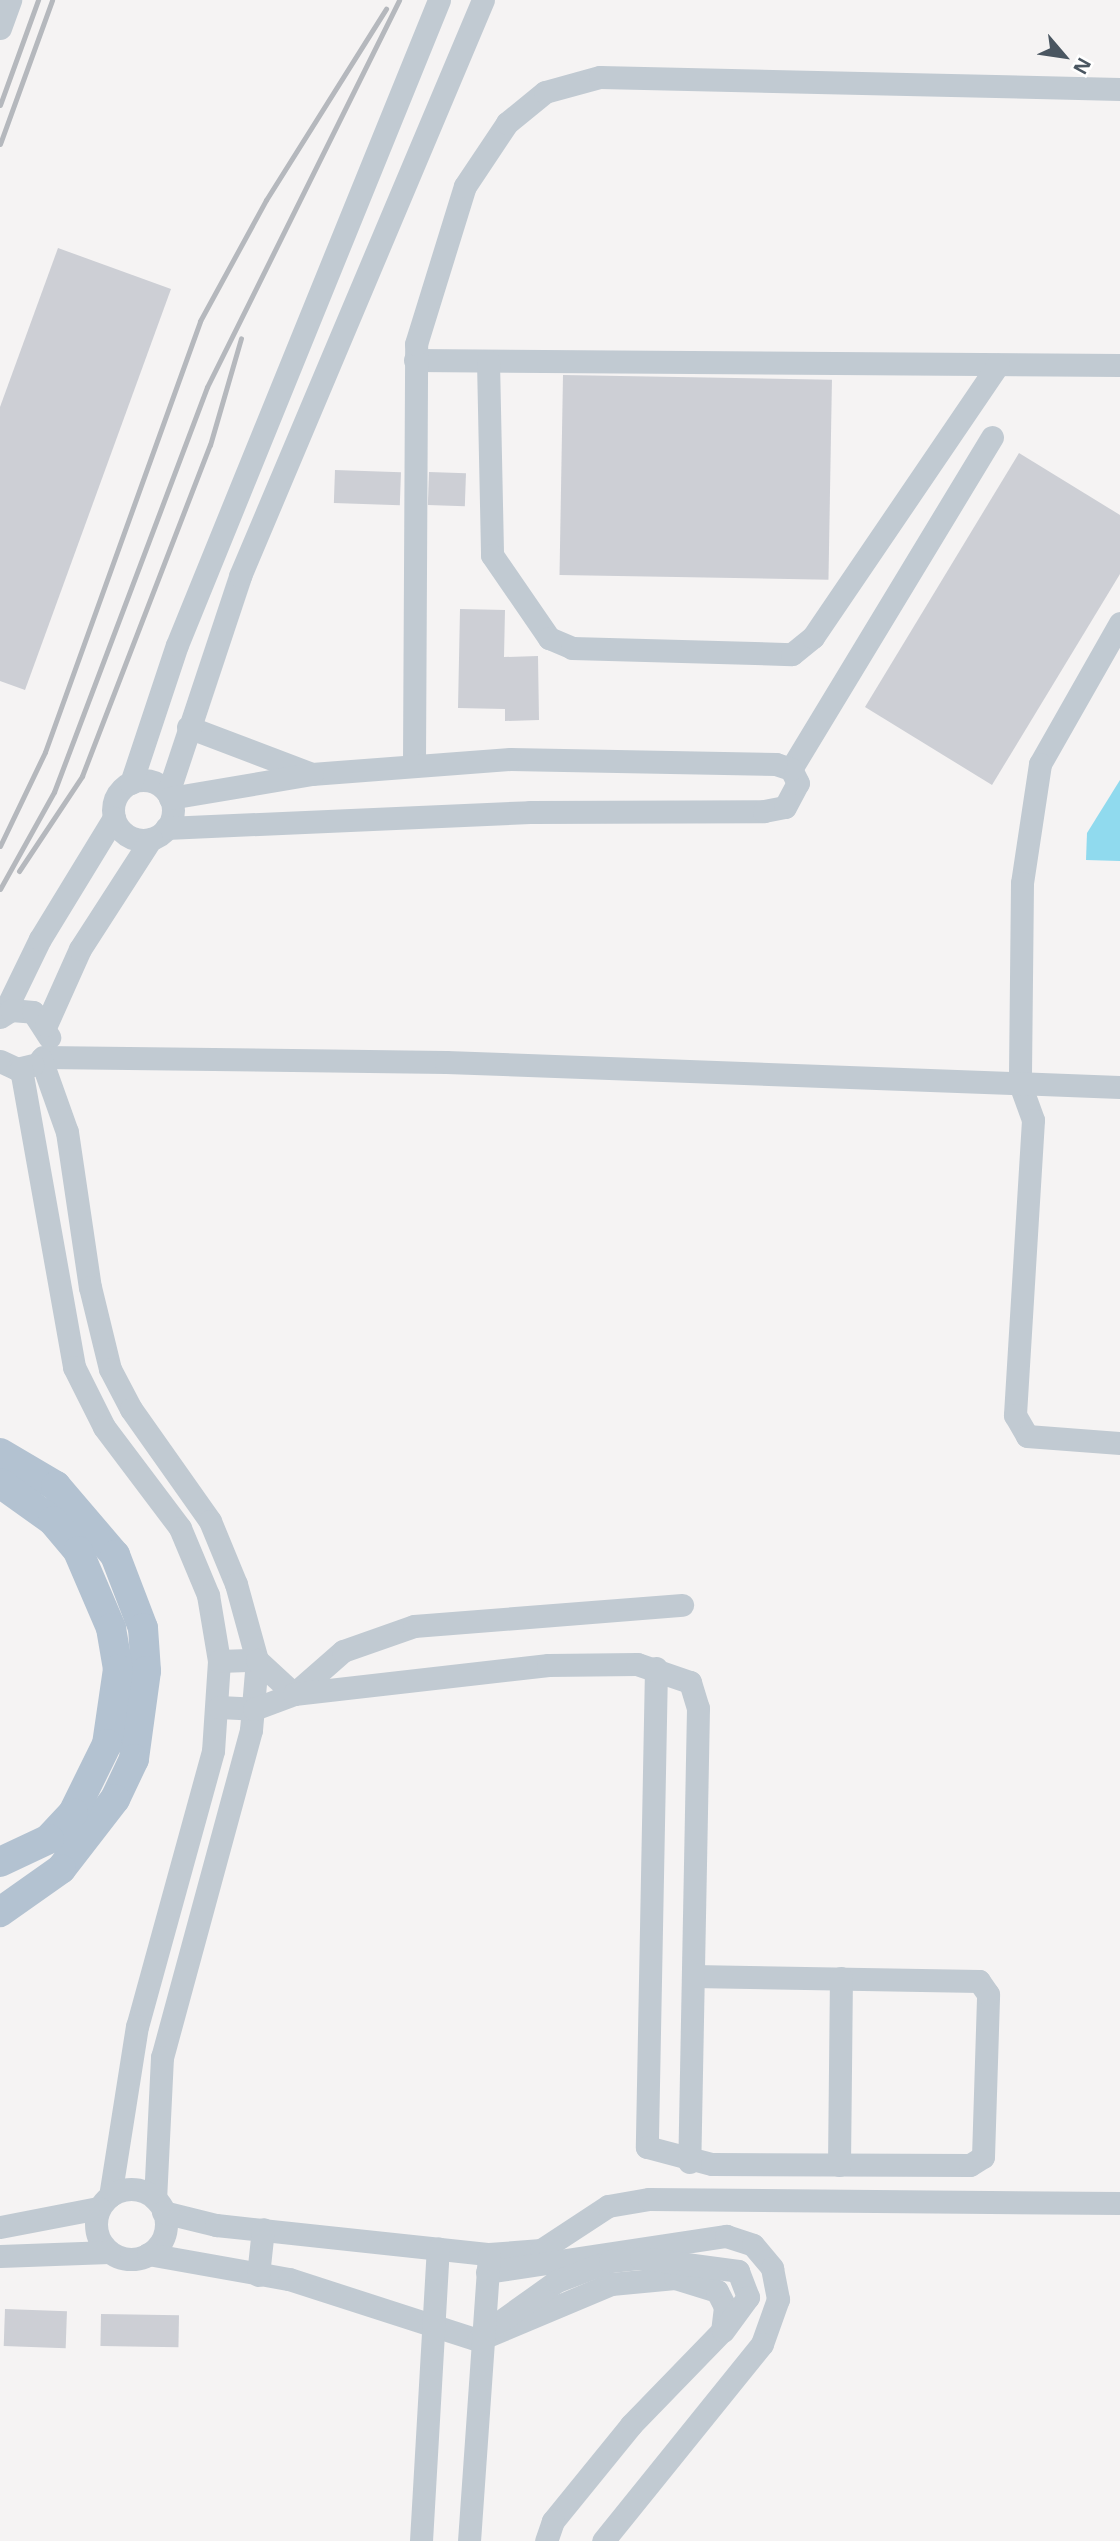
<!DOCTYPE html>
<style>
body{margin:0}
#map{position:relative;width:1120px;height:2541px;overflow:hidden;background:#f5f3f3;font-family:"Open Sans",sans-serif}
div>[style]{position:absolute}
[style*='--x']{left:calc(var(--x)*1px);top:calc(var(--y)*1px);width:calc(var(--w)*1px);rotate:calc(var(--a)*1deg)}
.water>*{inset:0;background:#90daee}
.building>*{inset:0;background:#cdcfd5;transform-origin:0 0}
.minor>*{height:23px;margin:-11.5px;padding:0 11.5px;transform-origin:11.5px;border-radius:11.5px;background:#c1cad2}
.minor>.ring{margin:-11.5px;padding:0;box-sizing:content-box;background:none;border:23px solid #c1cad2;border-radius:50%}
.major>*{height:30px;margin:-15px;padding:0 15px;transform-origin:15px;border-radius:15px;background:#b3c2d1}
.rail>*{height:5px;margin:-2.5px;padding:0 2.5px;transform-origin:2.5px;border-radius:2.5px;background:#b5b8bd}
span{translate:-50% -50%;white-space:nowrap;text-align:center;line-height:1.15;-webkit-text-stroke:5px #fff;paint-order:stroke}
.north{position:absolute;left:1029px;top:21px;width:70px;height:70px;-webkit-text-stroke:5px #fff;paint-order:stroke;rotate:119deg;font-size:19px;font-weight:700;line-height:28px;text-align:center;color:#4a5661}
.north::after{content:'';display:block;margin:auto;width:24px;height:32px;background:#4a5661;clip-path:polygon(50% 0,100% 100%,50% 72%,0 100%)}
</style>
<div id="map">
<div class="water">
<div style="clip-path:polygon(1120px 780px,1120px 861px,1086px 860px,1087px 833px)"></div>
</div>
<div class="building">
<div style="clip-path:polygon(58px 248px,171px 289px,25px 690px,0 681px,0 407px)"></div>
<div style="left:563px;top:375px;width:269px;height:200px;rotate:1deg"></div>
<div style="clip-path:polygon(1019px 453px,1120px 515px,1120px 574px,992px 785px,865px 707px)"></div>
<div style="left:335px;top:470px;width:66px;height:33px;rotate:2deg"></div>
<div style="left:429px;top:472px;width:37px;height:33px;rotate:2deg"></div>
<div style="clip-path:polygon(460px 609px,505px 610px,504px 657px,538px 656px,539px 720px,505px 721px,505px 709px,458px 708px)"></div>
<div style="left:5px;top:2309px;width:62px;height:37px;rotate:2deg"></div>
<div style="left:101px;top:2314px;width:78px;height:32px;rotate:1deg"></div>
</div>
<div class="minor">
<div style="--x:0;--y:28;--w:30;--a:-70"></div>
<div style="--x:415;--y:360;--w:705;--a:0.41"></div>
<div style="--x:488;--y:361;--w:194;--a:88.8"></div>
<div style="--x:492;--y:555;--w:101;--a:55.5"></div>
<div style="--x:549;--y:638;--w:25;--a:23"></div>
<div style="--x:572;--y:648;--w:220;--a:1.6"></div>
<div style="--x:792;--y:654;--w:27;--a:-39"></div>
<div style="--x:813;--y:637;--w:329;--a:-55.8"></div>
<div style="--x:1120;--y:623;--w:162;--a:119.6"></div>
<div style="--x:1040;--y:764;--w:120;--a:98.6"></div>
<div style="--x:1022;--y:883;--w:201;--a:90.6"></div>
<div style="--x:1020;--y:1084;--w:38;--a:70"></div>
<div style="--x:1033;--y:1120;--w:296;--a:93.5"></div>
<div style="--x:1015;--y:1415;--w:24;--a:60"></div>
<div style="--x:1027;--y:1436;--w:93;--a:4.3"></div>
<div style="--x:188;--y:727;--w:129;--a:20.8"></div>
<div style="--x:414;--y:762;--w:418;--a:-89.7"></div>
<div style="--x:416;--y:344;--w:165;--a:-72.8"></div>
<div style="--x:465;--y:186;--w:76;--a:-56.3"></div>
<div style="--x:507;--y:123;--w:49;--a:-39.2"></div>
<div style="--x:545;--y:92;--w:57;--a:-15.3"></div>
<div style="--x:600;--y:77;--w:520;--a:1.32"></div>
<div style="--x:791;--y:769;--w:388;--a:-58.8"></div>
<div class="ring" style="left:113px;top:780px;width:37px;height:37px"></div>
<div style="--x:131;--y:783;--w:145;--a:-71.6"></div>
<div style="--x:177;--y:645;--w:696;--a:-67.89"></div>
<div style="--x:168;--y:793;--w:229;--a:-71.6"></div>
<div style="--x:240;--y:576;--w:625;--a:-67.13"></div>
<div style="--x:166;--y:828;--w:364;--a:-2.5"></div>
<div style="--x:530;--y:812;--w:234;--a:-0.2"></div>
<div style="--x:764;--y:811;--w:21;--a:-11"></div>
<div style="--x:785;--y:807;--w:27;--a:-62"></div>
<div style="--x:798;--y:783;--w:16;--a:-117"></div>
<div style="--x:791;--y:769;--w:16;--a:-162"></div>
<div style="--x:776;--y:764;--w:266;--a:-178.9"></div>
<div style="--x:510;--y:759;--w:199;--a:175.7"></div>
<div style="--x:312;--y:774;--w:144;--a:170.4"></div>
<div style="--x:4;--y:1013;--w:82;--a:-64.1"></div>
<div style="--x:40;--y:939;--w:142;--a:-58.6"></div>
<div style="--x:0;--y:1017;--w:13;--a:-32"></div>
<div style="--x:11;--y:1010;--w:22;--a:5"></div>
<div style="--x:33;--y:1012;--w:30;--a:57"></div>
<div style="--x:46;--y:1025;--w:83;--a:-65.9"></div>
<div style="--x:80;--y:949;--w:131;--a:-57.2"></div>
<div style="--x:43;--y:1057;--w:403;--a:0.7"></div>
<div style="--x:446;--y:1062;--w:674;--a:2.12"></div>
<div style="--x:41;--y:1059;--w:77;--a:70.4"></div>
<div style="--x:67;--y:1132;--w:157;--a:81.6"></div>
<div style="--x:90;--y:1287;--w:84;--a:76.3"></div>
<div style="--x:110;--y:1369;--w:45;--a:62.3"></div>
<div style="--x:131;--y:1409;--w:137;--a:54.8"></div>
<div style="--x:210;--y:1521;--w:68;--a:67.6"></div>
<div style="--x:236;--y:1584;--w:79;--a:74.6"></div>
<div style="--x:257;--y:1660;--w:70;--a:94.9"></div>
<div style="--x:251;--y:1730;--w:339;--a:105.2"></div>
<div style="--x:162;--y:2057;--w:142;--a:92.8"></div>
<div style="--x:0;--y:1061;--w:19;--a:25"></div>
<div style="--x:17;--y:1069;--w:16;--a:-14"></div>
<div style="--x:21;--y:1069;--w:303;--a:79.9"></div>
<div style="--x:74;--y:1367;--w:67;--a:63.4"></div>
<div style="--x:104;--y:1427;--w:126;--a:53"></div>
<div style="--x:180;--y:1528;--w:73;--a:67.3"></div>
<div style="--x:208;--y:1595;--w:67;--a:80.5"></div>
<div style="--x:219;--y:1661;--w:90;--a:93.8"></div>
<div style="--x:213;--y:1751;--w:285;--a:105.4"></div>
<div style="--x:137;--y:2026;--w:172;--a:99"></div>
<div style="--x:219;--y:1661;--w:38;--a:-2"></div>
<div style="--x:257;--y:1660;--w:50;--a:42.6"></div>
<div style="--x:656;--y:1668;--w:479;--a:91.1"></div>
<div style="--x:647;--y:2147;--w:67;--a:14.7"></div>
<div style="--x:712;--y:2164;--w:258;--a:0.2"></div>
<div style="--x:970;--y:2165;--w:15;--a:-32"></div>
<div style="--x:983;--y:2157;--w:163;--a:-88.2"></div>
<div style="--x:988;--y:1994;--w:16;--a:-125"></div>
<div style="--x:979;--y:1981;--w:286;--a:-179"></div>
<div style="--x:294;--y:1694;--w:65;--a:-41.3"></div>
<div style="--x:343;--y:1651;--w:75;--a:-19.4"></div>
<div style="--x:414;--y:1626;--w:269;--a:-4.5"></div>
<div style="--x:219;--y:1707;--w:35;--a:3"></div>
<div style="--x:254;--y:1709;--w:43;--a:-20.6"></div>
<div style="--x:294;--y:1694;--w:256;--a:-6.5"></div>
<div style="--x:548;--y:1665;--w:89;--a:-0.6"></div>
<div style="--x:637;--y:1664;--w:56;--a:18.8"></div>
<div style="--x:690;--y:1682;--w:27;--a:73"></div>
<div style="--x:698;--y:1708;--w:454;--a:91.1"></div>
<div style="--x:839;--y:2165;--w:187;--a:-89.4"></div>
<div class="ring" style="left:96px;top:2189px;width:47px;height:47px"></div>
<div style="--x:163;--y:2212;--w:55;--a:13.8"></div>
<div style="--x:216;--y:2225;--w:275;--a:6.1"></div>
<div style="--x:489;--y:2254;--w:52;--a:-4.4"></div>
<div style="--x:541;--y:2250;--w:80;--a:-33.3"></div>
<div style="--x:608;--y:2206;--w:42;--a:-9.7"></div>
<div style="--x:649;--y:2199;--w:471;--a:0.5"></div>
<div style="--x:0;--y:2227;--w:101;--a:-10.9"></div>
<div style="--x:148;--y:2254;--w:143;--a:10.1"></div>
<div style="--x:289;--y:2279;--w:199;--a:17.9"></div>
<div style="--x:478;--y:2340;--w:144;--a:-22.8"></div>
<div style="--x:611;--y:2284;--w:64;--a:-5.4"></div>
<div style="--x:675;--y:2278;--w:44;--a:17.2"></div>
<div style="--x:717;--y:2291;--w:18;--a:63"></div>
<div style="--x:725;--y:2307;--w:24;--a:97"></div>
<div style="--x:722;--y:2331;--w:131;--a:134.1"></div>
<div style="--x:631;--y:2425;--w:124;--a:129.1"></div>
<div style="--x:553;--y:2521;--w:21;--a:109"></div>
<div style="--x:0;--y:2256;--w:109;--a:-2.1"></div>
<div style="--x:487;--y:2272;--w:242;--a:-8.6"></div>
<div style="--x:726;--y:2236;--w:28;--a:18"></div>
<div style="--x:753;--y:2245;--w:30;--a:50"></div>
<div style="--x:772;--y:2268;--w:32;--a:79"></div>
<div style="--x:778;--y:2299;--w:48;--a:109.6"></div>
<div style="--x:762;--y:2344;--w:253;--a:128.9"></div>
<div style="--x:258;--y:2275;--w:46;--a:-83.8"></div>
<div style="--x:491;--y:2328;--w:81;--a:-35.5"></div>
<div style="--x:557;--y:2281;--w:57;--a:-20.7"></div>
<div style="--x:610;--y:2261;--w:31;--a:-6"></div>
<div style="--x:641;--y:2258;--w:98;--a:7.6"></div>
<div style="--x:738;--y:2271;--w:28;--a:69"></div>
<div style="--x:748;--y:2297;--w:42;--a:126.3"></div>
<div style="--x:421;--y:2541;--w:293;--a:-86.7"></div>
<div style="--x:469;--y:2541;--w:285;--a:-86"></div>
</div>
<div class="major">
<div style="--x:0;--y:1453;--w:65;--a:30.5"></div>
<div style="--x:56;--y:1486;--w:91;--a:49.5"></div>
<div style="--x:115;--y:1555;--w:78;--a:69"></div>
<div style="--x:143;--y:1628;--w:43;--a:86"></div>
<div style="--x:146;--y:1671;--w:89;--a:97.8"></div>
<div style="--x:134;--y:1759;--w:44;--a:115.4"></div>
<div style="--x:115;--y:1799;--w:88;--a:127.6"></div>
<div style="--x:61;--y:1869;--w:75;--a:144.8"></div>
<div style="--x:0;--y:1483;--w:65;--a:35.6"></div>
<div style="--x:53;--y:1521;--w:39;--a:50"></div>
<div style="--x:78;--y:1551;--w:84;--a:66.8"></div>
<div style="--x:111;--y:1628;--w:42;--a:80.3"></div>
<div style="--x:118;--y:1669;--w:76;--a:98.3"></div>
<div style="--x:107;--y:1744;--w:77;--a:116.2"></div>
<div style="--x:73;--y:1813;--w:35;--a:133"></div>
<div style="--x:49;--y:1839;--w:54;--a:154.9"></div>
</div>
<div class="rail">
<div style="--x:0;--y:105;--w:112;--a:-70.1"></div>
<div style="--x:0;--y:144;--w:153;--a:-70.1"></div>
<div style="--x:0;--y:846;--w:104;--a:-64.4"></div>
<div style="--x:45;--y:752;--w:458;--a:-70.2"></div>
<div style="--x:200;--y:321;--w:138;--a:-61.4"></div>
<div style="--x:266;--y:200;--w:226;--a:-57.9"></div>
<div style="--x:19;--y:871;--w:114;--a:-56.4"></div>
<div style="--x:82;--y:776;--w:355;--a:-68.9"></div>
<div style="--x:210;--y:445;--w:111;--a:-73.8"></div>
<div style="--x:0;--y:889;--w:111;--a:-60.9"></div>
<div style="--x:54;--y:792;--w:433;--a:-69.3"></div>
<div style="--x:207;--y:387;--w:432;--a:-63.6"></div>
</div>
<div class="north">N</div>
</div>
